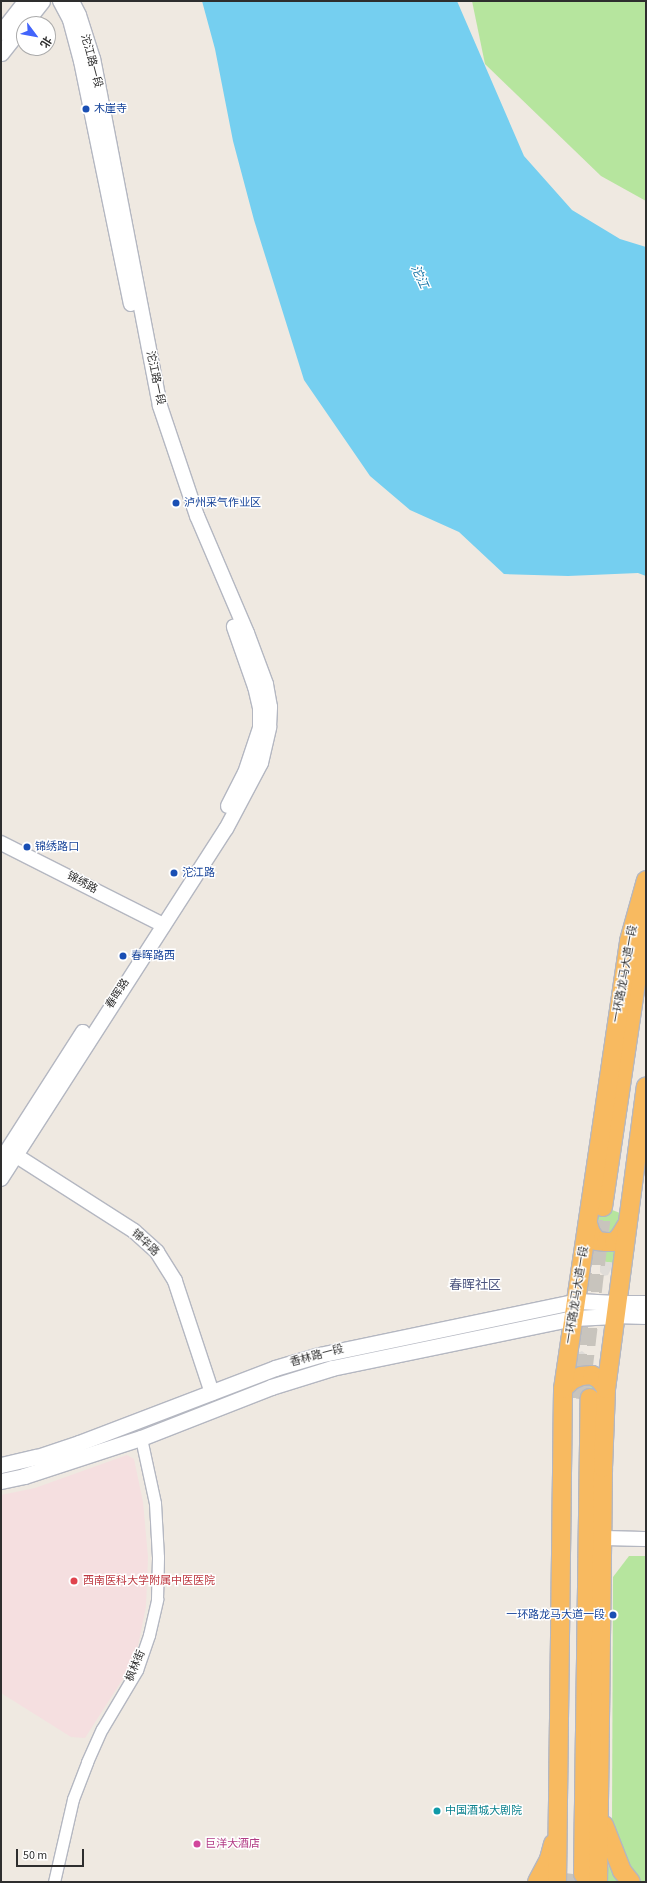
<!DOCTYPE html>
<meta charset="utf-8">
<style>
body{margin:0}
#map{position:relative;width:647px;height:1883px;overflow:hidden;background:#efe9e1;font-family:"Source Sans 3","Noto Sans SC",sans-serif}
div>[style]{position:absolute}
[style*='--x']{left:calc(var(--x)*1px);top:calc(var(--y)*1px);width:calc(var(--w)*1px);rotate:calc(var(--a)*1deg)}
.medical>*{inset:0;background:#f5dfe0}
.green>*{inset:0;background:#b6e59e}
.plaza>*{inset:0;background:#dfdcd8}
.water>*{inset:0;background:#75cff0}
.trunk-tunnel>*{height:18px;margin-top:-9px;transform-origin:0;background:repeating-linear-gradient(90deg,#c8c4bd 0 18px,transparent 0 27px)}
.roads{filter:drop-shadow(1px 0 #b4b7c1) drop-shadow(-1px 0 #b4b7c1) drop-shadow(0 1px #b4b7c1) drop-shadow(0 -1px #b4b7c1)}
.minor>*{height:11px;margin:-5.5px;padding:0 5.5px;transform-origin:5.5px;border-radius:5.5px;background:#fff}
.tertiary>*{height:14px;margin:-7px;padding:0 7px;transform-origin:7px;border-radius:7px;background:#fff}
.secondary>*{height:15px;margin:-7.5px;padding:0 7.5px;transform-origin:7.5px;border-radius:7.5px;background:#fff}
.trunk>*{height:18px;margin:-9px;padding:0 9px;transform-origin:9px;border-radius:9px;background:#f8ba60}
.dots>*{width:11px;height:11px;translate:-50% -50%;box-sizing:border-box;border:2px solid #fff;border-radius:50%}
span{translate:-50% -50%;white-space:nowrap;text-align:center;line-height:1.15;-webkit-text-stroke:3px #fff;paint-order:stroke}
.street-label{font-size:11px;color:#2e2e2e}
.transit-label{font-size:11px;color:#164399}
.left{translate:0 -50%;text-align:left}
.right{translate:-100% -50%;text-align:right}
.health-label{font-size:11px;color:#be3a42}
.culture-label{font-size:11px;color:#0d838f}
.hotel-label{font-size:11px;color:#b23c85}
.water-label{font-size:12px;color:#0d6fa3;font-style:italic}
.quarter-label{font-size:13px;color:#4d5680}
.frame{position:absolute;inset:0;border:2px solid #2e2e2e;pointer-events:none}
.north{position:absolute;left:16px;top:16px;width:40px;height:40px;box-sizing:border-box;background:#fff;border:1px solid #ababab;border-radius:50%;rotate:122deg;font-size:11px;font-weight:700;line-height:16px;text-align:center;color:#2e2e2e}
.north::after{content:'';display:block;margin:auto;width:14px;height:18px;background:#4264fb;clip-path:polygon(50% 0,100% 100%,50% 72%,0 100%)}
.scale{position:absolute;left:16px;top:1849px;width:68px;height:18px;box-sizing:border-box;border:2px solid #2e2e2e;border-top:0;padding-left:5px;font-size:12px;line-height:14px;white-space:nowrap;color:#2e2e2e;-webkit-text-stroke:3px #fff;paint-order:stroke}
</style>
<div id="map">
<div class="medical">
<div style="clip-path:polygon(127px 1455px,134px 1459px,143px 1502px,148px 1557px,146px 1606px,138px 1646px,126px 1674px,85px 1738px,71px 1737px,1px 1693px,1px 1495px,35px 1488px)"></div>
</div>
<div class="green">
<div style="clip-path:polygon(472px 1px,646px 1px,646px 201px,601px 176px,485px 64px)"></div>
<div style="clip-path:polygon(607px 1208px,620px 1213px,618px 1227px,610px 1235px,601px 1233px,595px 1222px,595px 1216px)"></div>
<div style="clip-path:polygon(601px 1248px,615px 1248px,614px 1263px,600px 1261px)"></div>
<div style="clip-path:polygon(588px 1381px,597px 1388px,598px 1398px,573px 1398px,575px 1387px)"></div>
<div style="clip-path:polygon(629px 1556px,646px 1556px,646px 1882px,636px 1882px,612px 1825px,613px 1577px)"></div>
<div style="clip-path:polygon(609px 1862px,625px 1882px,606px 1882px)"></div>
</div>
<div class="plaza">
<div style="clip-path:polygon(600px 1261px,614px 1263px,608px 1275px,604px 1276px,600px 1272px)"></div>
<div style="clip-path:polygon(582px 1351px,588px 1356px,588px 1367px,573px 1365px,575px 1354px)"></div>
</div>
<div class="water">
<div style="clip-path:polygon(202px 1px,457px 1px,524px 156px,572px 210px,620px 239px,646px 247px,646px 576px,638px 573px,568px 576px,504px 574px,459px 532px,410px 510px,370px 476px,304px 380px,254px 220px,233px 141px,215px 49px)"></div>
</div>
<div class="trunk-tunnel">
<div style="--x:580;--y:1399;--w:193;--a:-83.2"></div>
<div style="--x:573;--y:1882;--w:8;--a:-83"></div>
</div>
<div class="roads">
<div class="minor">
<div style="--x:54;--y:1882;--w:85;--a:-77.1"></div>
<div style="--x:73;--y:1799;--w:40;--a:-69"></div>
<div style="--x:87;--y:1762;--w:36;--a:-66"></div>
<div style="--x:102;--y:1729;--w:69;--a:-59.3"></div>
<div style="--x:137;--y:1670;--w:37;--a:-71"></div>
<div style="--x:149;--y:1635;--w:37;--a:-77"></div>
<div style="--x:157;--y:1599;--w:42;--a:-88.6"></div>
<div style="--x:158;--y:1557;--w:54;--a:-93.2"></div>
<div style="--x:155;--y:1503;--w:66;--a:-102.2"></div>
</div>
<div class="tertiary">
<div style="--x:60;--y:1;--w:21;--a:62"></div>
<div style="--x:70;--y:20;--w:42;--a:75"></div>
<div style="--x:81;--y:61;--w:248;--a:78.4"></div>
<div style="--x:228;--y:806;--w:37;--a:-63"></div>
<div style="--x:245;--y:773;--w:47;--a:-71.6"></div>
<div style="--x:260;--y:728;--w:20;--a:-90"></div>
<div style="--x:260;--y:708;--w:22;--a:-103"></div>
<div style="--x:255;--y:687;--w:64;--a:-109.3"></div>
<div style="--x:1;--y:843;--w:182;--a:26.8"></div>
<div style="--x:9;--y:1151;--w:148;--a:32.6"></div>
<div style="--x:134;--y:1231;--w:31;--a:42"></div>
<div style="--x:157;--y:1252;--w:34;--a:58"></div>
<div style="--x:175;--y:1281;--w:118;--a:71.7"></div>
<div style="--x:1;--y:1160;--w:152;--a:-57.4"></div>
<div style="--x:1;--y:1179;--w:416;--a:-57.3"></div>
<div style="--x:226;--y:829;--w:75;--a:-62.1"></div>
<div style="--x:261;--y:763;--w:37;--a:-77"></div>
<div style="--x:269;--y:727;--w:20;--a:-87"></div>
<div style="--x:270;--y:707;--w:23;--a:-100"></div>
<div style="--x:266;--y:684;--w:54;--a:-110.4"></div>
<div style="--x:247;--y:633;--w:127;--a:-113.1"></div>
<div style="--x:197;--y:516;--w:116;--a:-108.6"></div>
<div style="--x:160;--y:406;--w:353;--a:-100.9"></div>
<div style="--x:93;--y:59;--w:46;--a:-107.7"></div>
<div style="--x:79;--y:15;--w:16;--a:-117"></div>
<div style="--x:616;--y:1303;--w:30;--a:0"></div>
<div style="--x:615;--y:1316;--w:31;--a:2"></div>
<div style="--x:602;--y:1538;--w:44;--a:1.3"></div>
</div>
<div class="secondary">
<div style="--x:1;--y:32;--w:39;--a:-52"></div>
<div style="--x:1;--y:53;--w:66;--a:-51.7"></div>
<div style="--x:1;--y:1465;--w:37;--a:-13"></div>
<div style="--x:37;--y:1457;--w:44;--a:-18.4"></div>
<div style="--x:79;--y:1443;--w:210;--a:-20.9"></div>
<div style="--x:275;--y:1368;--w:46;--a:-16.5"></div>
<div style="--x:319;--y:1355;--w:264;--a:-11.8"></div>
<div style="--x:577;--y:1301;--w:39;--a:3"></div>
<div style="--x:1;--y:1481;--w:24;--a:-12"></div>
<div style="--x:24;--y:1476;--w:123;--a:-18"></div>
<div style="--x:141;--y:1438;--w:140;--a:-21.4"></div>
<div style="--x:271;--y:1387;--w:64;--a:-17.3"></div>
<div style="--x:332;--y:1368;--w:247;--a:-11.7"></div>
<div style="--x:574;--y:1318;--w:41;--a:-2.8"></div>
</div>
<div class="trunk">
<div style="--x:603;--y:1207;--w:294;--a:-81.6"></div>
<div style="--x:588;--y:1224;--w:9;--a:72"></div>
<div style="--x:591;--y:1233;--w:10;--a:53"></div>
<div style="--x:597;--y:1241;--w:9;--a:6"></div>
<div style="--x:606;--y:1242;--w:8;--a:0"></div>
<div style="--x:614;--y:1242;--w:8;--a:-45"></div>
<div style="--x:620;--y:1236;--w:12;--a:-59"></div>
<div style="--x:563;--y:1389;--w:13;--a:-45"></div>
<div style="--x:572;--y:1380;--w:10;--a:-24"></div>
<div style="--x:581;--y:1376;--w:11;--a:-5"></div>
<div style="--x:592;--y:1375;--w:9;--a:32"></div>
<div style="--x:600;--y:1380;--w:11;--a:56"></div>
<div style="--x:604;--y:1825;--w:49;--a:68.6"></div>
<div style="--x:622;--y:1871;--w:14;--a:51"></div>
<div style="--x:583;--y:1874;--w:476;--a:-89.2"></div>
<div style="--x:537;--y:1882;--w:26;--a:-62"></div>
<div style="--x:549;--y:1859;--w:16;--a:-75"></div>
<div style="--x:557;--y:1882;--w:493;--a:-89.3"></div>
<div style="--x:563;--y:1389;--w:453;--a:-81.6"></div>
<div style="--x:629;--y:941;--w:63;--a:-74.4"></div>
<div style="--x:598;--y:1882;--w:414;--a:-89.3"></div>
<div style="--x:603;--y:1468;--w:79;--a:-87.8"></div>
<div style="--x:606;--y:1389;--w:305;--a:-82.5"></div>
</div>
</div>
<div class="dots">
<div style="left:86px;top:109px;background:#1a4fb4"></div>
<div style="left:176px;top:503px;background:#1a4fb4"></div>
<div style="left:27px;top:847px;background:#1a4fb4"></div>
<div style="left:174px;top:873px;background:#1a4fb4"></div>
<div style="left:123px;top:956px;background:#1a4fb4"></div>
<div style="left:74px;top:1581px;background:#e0444e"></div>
<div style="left:613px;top:1615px;background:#1a4fb4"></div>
<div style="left:437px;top:1811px;background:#0f9aa8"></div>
<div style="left:197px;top:1844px;background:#d1479c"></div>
</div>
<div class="street-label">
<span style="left:91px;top:61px;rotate:75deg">沱江路一段</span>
<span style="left:155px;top:378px;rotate:78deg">沱江路一段</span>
<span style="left:82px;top:883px;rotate:28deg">锦绣路</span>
<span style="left:625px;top:974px;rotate:-80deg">一环路龙马大道一段</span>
<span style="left:118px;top:994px;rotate:-57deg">春晖路</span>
<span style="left:145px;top:1243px;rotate:43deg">锦华路</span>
<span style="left:577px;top:1295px;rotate:-81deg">一环路龙马大道一段</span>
<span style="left:317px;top:1356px;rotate:-15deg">香林路一段</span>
<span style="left:136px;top:1666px;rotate:-67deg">枫林街</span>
</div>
<div class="transit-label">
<span class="left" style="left:94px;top:109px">木崖寺</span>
<span class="left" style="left:184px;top:503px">泸州采气作业区</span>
<span class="left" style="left:35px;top:847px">锦绣路口</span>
<span class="left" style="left:182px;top:873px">沱江路</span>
<span class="left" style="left:131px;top:956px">春晖路西</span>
<span class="right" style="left:605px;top:1615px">一环路龙马大道一段</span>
</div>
<div class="health-label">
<span class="left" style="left:83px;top:1581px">西南医科大学附属中医医院</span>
</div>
<div class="culture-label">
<span class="left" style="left:445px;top:1811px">中国酒城大剧院</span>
</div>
<div class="hotel-label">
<span class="left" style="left:205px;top:1844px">巨洋大酒店</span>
</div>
<div class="water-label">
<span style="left:419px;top:277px;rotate:66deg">沱江</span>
</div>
<div class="quarter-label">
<span style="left:475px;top:1285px">春晖社区</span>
</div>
<div class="frame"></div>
<div class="north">北</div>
<div class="scale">50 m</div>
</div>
